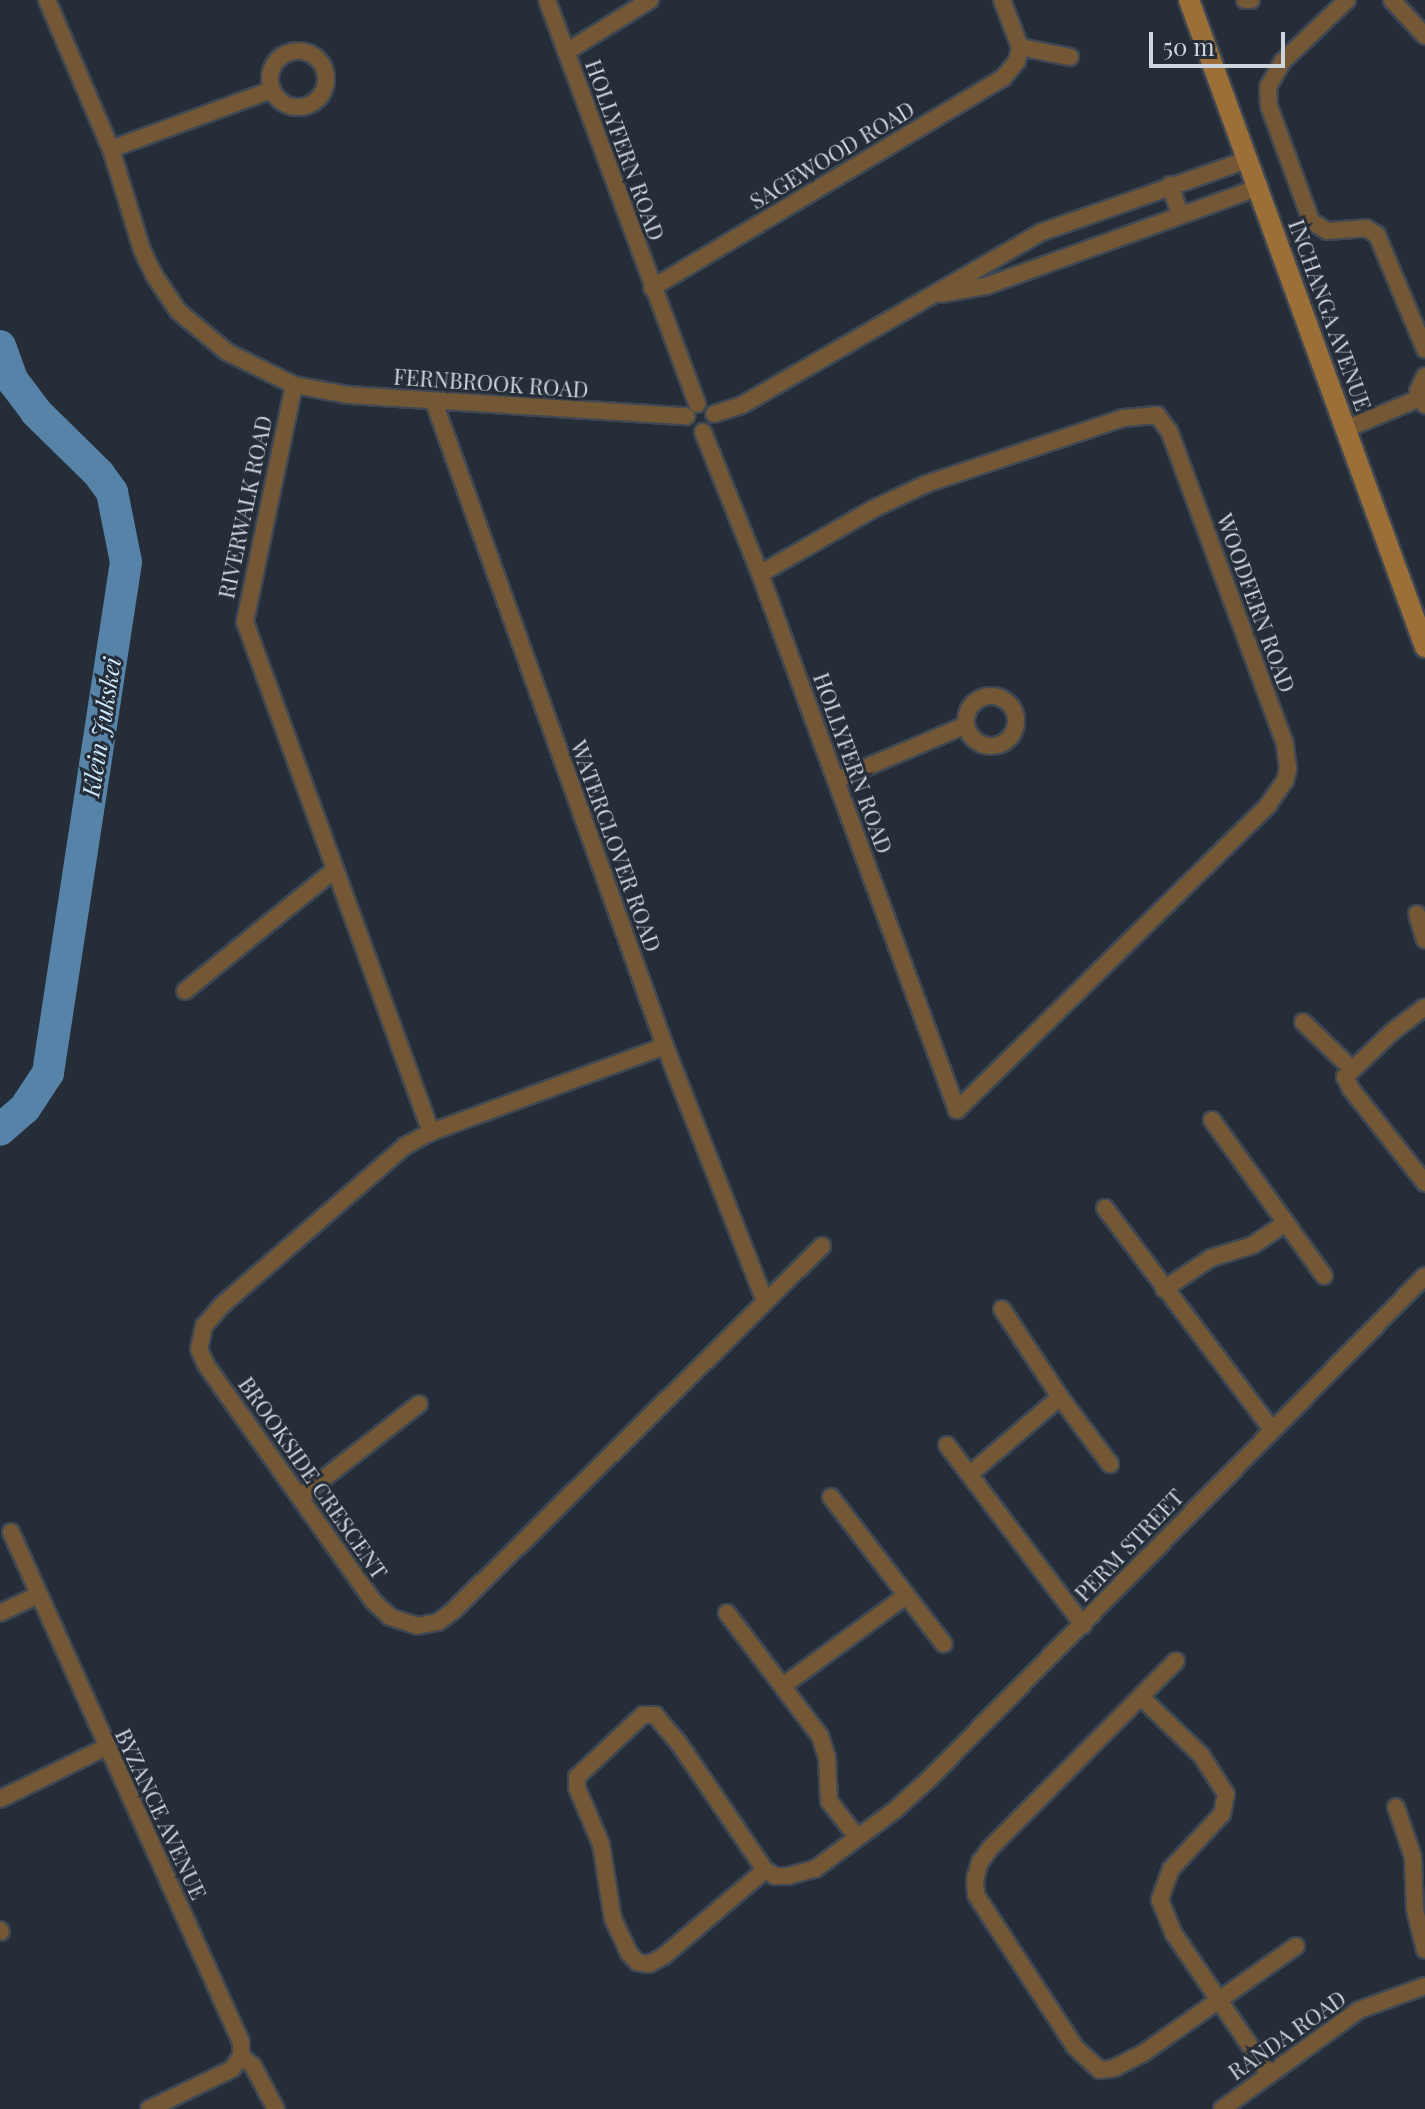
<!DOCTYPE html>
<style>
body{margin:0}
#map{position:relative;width:1425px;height:2109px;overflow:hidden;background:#242d38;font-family:"Playfair Display",serif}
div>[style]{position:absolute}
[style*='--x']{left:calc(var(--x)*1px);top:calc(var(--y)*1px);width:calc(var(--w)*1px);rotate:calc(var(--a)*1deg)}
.river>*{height:32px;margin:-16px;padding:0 16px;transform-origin:16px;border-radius:16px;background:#5683a7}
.roads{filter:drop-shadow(2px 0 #3f4852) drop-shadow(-2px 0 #3f4852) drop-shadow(0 2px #3f4852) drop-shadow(0 -2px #3f4852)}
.street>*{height:16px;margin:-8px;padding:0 8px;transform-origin:8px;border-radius:8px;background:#745836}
.street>.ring{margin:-8px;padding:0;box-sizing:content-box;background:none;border:16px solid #745836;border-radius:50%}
.secondary>*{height:20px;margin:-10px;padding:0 10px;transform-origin:10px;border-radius:10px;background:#9b6f37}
span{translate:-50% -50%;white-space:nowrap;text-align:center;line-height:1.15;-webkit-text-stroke:6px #242d38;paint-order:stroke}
.street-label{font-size:22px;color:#cfd5dc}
.water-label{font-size:24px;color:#cde8fe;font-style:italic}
.scale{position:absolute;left:1149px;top:32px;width:136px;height:36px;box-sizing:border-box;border:4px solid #cfd5dc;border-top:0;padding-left:10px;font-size:24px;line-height:28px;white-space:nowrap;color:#cfd5dc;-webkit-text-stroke:6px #242d38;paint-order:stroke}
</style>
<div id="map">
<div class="river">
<div style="--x:0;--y:346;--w:37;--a:70"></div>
<div style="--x:13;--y:381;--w:39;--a:53"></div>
<div style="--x:36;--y:412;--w:88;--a:44.5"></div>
<div style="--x:99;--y:474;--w:22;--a:54"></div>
<div style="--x:112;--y:492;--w:71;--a:78.7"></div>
<div style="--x:126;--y:562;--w:517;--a:98.68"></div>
<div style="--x:48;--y:1073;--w:42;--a:123.3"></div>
<div style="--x:25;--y:1108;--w:33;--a:139"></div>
</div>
<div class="roads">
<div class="street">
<div style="--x:47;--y:0;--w:162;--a:66.8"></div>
<div style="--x:111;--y:149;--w:106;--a:72.9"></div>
<div style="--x:142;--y:250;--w:28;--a:64"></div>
<div style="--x:154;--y:275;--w:43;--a:56.3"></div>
<div style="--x:178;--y:311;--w:64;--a:39.9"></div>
<div style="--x:227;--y:352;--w:75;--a:26.2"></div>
<div style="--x:294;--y:385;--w:56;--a:10.3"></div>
<div style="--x:349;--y:395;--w:338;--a:3.6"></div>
<div style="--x:547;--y:0;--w:431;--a:69.6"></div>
<div style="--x:1245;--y:0;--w:6;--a:0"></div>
<div style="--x:1347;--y:0;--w:88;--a:136.4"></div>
<div style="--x:1283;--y:61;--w:30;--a:120"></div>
<div style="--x:1268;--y:87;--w:19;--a:87"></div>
<div style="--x:1269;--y:106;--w:122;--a:69.9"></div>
<div style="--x:1311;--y:221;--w:19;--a:32"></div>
<div style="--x:1327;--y:231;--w:39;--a:-4"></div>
<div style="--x:1366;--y:228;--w:13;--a:32"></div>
<div style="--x:1377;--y:235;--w:124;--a:67.2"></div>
<div style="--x:1392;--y:0;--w:49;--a:47.5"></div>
<div style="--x:1020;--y:47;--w:51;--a:11.3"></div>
<div class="ring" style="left:270px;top:51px;width:40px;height:40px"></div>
<div style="--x:566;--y:52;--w:99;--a:-31.8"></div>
<div style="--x:111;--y:149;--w:171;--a:-20.2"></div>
<div style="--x:1170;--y:185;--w:31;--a:71"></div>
<div style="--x:652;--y:288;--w:410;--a:-30.9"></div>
<div style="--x:1004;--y:77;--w:21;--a:-51"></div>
<div style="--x:1017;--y:61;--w:14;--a:-78"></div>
<div style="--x:1020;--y:47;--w:50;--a:-111"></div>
<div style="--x:940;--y:294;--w:47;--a:-9.9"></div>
<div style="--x:986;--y:286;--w:291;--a:-19.9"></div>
<div style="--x:1425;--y:376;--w:17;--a:115"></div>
<div style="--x:1418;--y:391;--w:16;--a:63"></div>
<div style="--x:294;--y:385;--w:242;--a:101.7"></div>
<div style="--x:245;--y:622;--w:543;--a:69.96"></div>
<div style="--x:434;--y:402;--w:684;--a:70.27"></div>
<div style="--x:665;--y:1046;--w:274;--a:68.6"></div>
<div style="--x:714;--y:414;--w:29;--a:-18"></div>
<div style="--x:742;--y:405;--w:346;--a:-30"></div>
<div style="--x:1042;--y:232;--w:219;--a:-19.4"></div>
<div style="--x:1346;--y:429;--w:80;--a:-22.7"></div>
<div style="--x:703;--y:432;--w:153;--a:68.1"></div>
<div style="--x:760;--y:574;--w:571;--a:69.82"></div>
<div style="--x:957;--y:1110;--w:436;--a:-44.4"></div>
<div style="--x:1268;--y:805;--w:29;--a:-55"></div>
<div style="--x:1285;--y:781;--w:12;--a:-76"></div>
<div style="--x:1288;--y:769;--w:25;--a:-97"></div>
<div style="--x:1285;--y:744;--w:334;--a:-110.3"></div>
<div style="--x:1169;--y:431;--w:20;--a:-127"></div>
<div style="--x:1157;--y:415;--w:34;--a:175"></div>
<div style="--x:1123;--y:418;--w:208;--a:161.5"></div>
<div style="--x:926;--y:484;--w:59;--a:154.7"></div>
<div style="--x:873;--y:509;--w:130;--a:150.1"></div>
<div class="ring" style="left:966px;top:696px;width:34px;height:34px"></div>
<div style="--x:836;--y:780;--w:141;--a:-22.9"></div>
<div style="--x:1417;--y:914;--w:27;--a:73"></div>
<div style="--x:185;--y:991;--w:191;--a:-39"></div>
<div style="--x:1425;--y:1007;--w:41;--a:142.9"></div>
<div style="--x:1392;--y:1032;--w:65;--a:136.2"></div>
<div style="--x:1345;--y:1077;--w:13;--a:63"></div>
<div style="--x:1351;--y:1089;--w:120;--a:51.8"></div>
<div style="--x:1303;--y:1022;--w:66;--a:43.8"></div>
<div style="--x:665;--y:1046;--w:249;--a:159.8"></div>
<div style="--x:431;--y:1132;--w:30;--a:152"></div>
<div style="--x:405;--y:1146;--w:241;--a:139"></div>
<div style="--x:223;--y:1304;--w:29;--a:131"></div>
<div style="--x:204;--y:1326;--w:24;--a:102"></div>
<div style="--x:199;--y:1349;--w:17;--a:66"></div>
<div style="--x:206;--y:1365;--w:289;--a:54.7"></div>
<div style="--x:373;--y:1601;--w:23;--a:43"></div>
<div style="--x:390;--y:1617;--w:28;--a:18"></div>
<div style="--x:417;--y:1626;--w:21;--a:-11"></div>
<div style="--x:438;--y:1622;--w:19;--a:-36"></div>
<div style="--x:453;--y:1611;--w:519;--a:-44.69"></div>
<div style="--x:1212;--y:1120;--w:192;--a:54.3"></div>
<div style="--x:1105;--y:1208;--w:278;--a:53"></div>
<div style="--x:1164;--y:1289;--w:56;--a:-33.4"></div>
<div style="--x:1211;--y:1258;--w:44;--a:-17.2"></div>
<div style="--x:1253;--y:1245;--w:37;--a:-34"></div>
<div style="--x:1002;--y:1309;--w:105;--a:56.6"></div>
<div style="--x:1060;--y:1397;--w:84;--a:53.3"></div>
<div style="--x:947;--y:1445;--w:226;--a:52.9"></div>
<div style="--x:970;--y:1474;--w:118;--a:-40.5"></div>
<div style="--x:300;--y:1497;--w:151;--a:-38"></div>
<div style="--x:831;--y:1497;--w:185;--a:52.5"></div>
<div style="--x:11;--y:1532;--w:559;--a:65.73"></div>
<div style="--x:241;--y:2042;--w:14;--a:90"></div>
<div style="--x:241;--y:2056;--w:16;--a:40"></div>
<div style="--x:253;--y:2066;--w:49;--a:61.9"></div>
<div style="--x:0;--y:1613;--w:42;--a:-25.3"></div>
<div style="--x:727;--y:1613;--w:154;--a:52.9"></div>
<div style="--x:820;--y:1736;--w:22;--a:72"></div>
<div style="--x:827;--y:1757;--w:44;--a:87.4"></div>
<div style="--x:829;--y:1801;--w:46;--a:52.1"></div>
<div style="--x:1176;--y:1661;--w:262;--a:134.8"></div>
<div style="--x:991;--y:1847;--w:19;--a:126"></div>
<div style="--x:980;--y:1862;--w:18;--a:106"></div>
<div style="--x:975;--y:1879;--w:16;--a:86"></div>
<div style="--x:976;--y:1895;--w:181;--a:56.9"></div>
<div style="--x:1075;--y:2047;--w:34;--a:43"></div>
<div style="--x:1100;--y:2070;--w:14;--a:-8"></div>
<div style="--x:1114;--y:2068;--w:31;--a:-27"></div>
<div style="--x:1142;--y:2054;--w:188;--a:-35"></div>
<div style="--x:784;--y:1685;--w:152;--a:-36.2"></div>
<div style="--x:1141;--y:1697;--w:83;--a:44"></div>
<div style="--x:1201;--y:1755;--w:46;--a:57.3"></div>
<div style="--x:1226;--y:1794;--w:20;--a:101"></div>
<div style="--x:1222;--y:1814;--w:75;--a:132.8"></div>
<div style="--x:1171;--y:1869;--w:33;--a:110"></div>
<div style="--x:1160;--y:1900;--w:37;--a:68"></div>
<div style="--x:1174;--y:1934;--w:169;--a:55.8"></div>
<div style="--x:0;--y:1799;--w:118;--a:-26.1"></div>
<div style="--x:1396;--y:1807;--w:53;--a:71.2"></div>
<div style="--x:1413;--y:1857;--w:53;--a:87.8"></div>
<div style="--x:1415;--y:1910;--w:41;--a:76"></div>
<div style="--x:765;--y:1870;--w:133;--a:139.6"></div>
<div style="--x:664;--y:1956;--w:17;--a:152"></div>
<div style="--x:649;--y:1964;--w:12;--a:-171"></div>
<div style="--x:637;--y:1962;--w:12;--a:-132"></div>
<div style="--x:629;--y:1953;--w:38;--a:-115"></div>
<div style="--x:613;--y:1919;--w:76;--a:-99.1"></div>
<div style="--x:601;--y:1844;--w:61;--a:-113.2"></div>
<div style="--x:577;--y:1788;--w:11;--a:-90"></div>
<div style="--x:577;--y:1777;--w:91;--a:-43.2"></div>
<div style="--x:643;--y:1715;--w:12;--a:0"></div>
<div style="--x:655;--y:1715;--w:35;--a:50"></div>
<div style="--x:678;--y:1742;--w:155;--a:55.8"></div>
<div style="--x:765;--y:1870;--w:12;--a:31"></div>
<div style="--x:775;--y:1876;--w:13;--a:0"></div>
<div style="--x:788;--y:1876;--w:28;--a:-15"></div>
<div style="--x:815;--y:1869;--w:99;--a:-36.4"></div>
<div style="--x:895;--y:1810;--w:47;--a:-42.4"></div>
<div style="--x:930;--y:1778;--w:705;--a:-45.4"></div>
<div style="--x:0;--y:1930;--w:2;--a:63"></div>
<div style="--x:149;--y:2109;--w:92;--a:-25.7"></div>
<div style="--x:232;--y:2069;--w:16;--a:-55"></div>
<div style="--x:1222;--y:2109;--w:169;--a:-35.9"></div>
<div style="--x:1359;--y:2010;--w:70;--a:-20"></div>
</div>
<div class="secondary">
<div style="--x:1189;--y:0;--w:689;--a:69.96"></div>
</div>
</div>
<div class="street-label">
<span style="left:625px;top:150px;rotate:70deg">HOLLYFERN ROAD</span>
<span style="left:832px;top:155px;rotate:-31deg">SAGEWOOD ROAD</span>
<span style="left:1330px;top:315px;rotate:70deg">INCHANGA AVENUE</span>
<span style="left:491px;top:383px;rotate:4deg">FERNBROOK ROAD</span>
<span style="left:245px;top:507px;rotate:-78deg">RIVERWALK ROAD</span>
<span style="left:1256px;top:603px;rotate:70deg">WOODFERN ROAD</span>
<span style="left:853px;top:763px;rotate:70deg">HOLLYFERN ROAD</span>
<span style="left:616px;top:846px;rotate:70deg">WATERCLOVER ROAD</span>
<span style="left:313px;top:1478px;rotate:55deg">BROOKSIDE CRESCENT</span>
<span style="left:1129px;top:1545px;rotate:-46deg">PERM STREET</span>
<span style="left:161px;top:1814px;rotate:65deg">BYZANCE AVENUE</span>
<span style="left:1287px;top:2035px;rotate:-35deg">RANDA ROAD</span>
</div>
<div class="water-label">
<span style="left:101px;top:727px;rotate:-81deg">Klein Jukskei</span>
</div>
<div class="scale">50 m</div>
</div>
